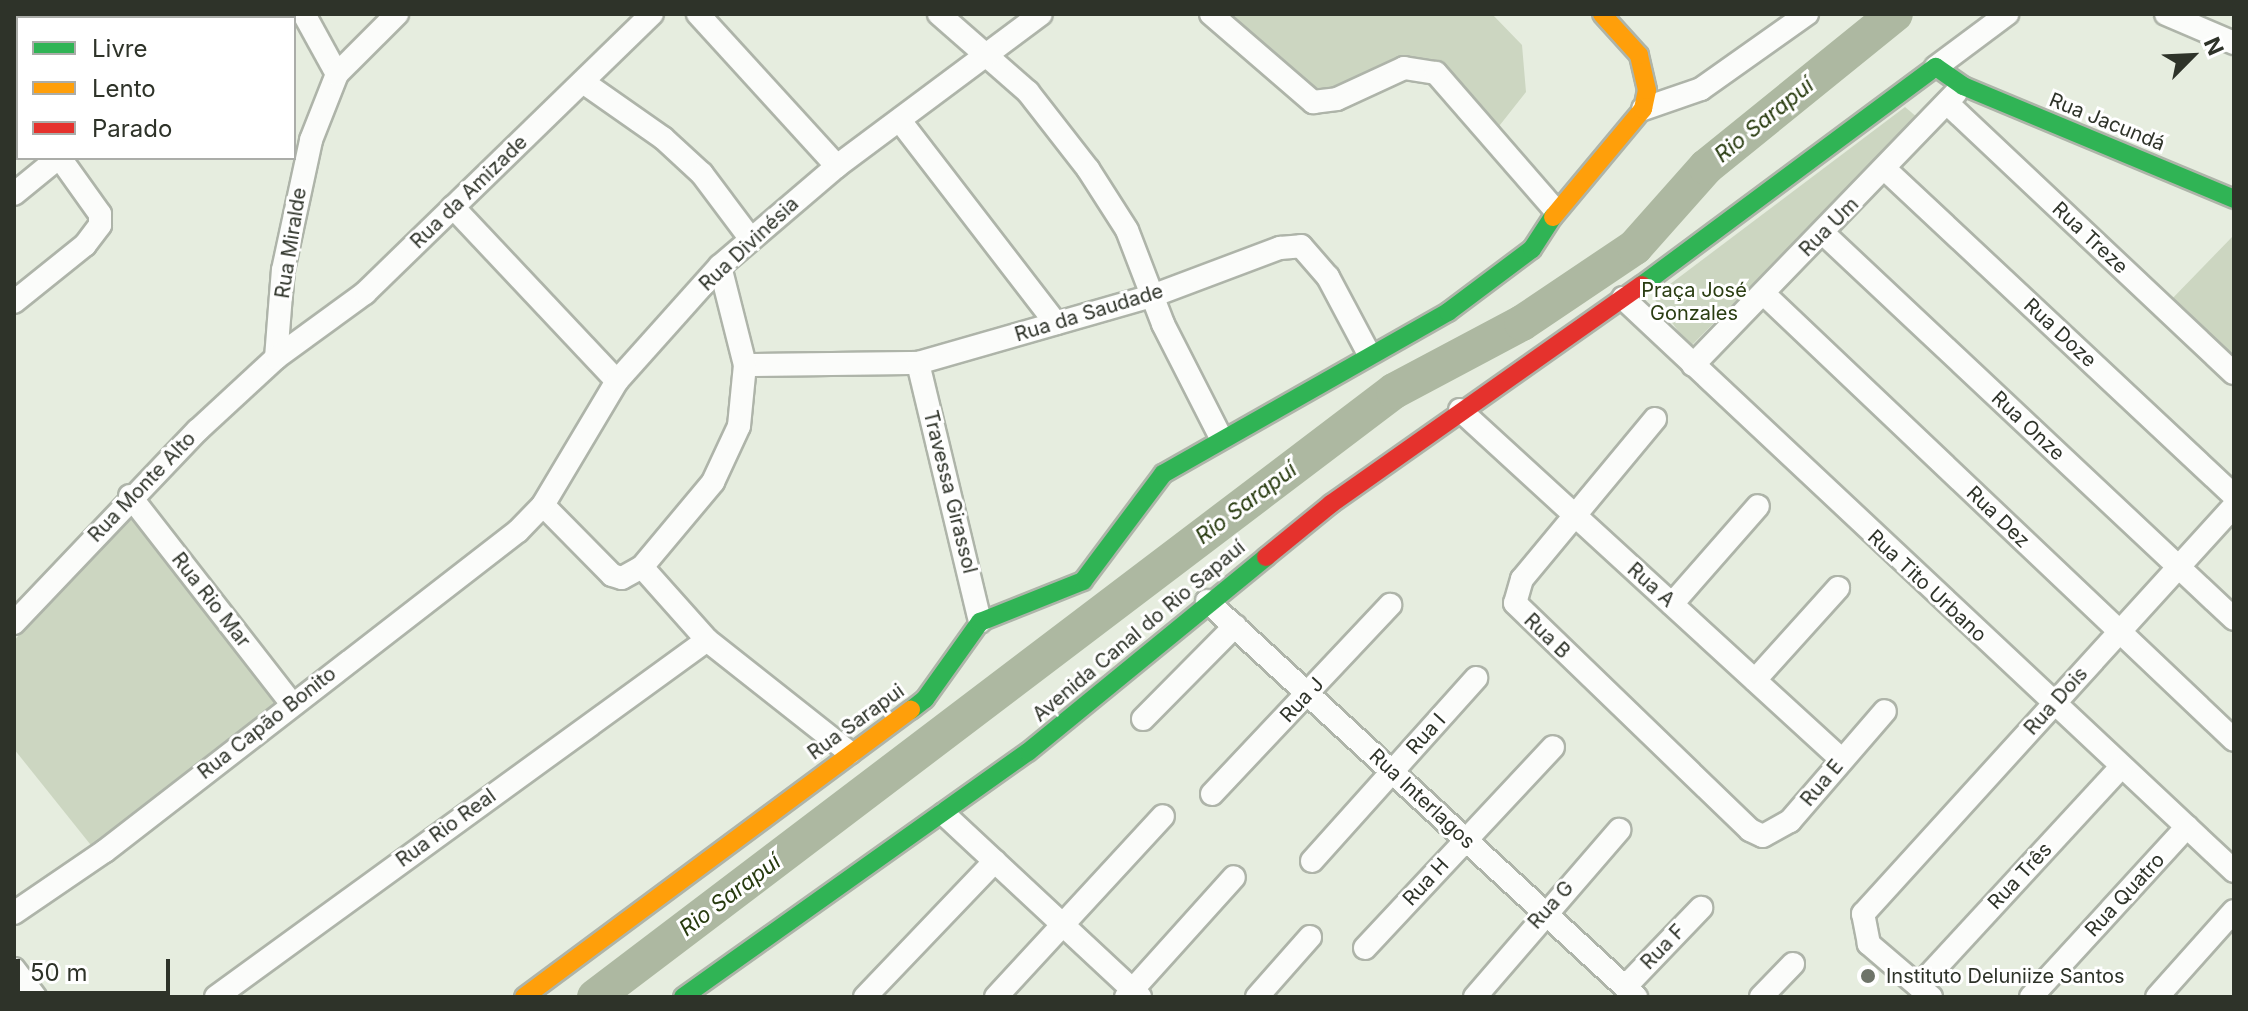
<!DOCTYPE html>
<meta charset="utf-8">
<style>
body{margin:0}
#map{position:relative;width:2248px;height:1011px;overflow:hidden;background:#e6eddf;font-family:Inter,sans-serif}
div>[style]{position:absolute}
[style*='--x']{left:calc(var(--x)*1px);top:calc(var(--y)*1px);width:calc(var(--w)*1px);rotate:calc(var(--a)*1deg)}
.green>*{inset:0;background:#ccd6c1}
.river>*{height:36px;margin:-18px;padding:0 18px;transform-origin:18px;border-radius:18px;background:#adb8a1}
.roads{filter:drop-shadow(2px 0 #aeb4a9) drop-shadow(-2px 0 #aeb4a9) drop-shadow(0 2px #aeb4a9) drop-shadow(0 -2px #aeb4a9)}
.street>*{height:22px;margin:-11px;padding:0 11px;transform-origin:11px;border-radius:11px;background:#fbfcfa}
.fast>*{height:18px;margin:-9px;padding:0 9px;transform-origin:9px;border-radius:9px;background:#30b455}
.slow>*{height:18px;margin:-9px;padding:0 9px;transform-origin:9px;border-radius:9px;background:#ff9f0a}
.jam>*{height:18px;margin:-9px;padding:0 9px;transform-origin:9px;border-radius:9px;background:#e5322d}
.dots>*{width:22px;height:22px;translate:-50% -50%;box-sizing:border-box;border:4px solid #fff;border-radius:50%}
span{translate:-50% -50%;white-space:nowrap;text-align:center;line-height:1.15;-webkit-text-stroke:6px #fff;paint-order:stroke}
.street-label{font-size:20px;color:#2e3329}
.park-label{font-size:20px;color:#2a3d12}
.poi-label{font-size:20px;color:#2e3329}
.left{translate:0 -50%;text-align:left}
.water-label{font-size:22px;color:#283b0f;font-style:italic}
.frame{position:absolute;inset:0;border:16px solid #2e3329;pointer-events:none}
.legend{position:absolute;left:16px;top:16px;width:280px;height:144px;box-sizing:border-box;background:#fff;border:2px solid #abada9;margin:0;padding:10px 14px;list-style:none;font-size:24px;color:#2e3329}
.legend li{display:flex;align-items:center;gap:16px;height:40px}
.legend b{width:40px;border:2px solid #abada9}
.north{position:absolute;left:2152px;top:16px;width:80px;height:80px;-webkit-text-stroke:6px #fff;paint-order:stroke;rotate:66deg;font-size:22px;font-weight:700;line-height:32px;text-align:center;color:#2e3329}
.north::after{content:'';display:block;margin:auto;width:28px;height:36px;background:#2e3329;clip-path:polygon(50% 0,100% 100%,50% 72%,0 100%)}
.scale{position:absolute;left:16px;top:959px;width:154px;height:36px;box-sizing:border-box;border:4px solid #2e3329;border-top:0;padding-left:10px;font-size:24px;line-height:28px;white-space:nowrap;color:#2e3329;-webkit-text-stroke:6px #fff;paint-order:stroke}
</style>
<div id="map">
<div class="green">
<div style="clip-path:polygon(1215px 14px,1492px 14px,1522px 45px,1526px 92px,1496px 130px,1428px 65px,1332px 96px,1300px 92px)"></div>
<div style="clip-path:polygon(1905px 107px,1918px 118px,1690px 347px,1653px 297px)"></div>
<div style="clip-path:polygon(2234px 235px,2234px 367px,2168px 303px)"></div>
<div style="clip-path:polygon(130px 502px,282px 704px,94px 849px,14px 749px,14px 641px)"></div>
</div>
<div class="river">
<div style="--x:595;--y:997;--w:1003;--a:-37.18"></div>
<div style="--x:1394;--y:391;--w:145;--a:-28"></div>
<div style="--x:1522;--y:323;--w:136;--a:-33.9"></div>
<div style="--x:1635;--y:247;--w:107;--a:-48.4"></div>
<div style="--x:1706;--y:167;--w:243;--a:-39"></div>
</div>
<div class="roads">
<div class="street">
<div style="--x:159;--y:14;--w:4;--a:76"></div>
<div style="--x:304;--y:14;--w:68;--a:61.2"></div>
<div style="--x:698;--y:14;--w:206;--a:47.6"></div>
<div style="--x:939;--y:14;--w:118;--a:41.2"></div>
<div style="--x:1028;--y:92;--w:98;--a:52.1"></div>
<div style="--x:1088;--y:169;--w:72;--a:57.4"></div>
<div style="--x:1127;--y:230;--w:101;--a:69"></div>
<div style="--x:1163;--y:324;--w:128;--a:63"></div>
<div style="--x:1211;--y:14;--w:135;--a:40.8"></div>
<div style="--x:1313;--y:102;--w:24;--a:-7"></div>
<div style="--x:1337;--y:99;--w:74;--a:-24.8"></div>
<div style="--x:1404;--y:68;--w:32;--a:9"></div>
<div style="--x:1436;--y:73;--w:181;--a:49"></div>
<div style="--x:2166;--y:14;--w:74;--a:23.1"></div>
<div style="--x:129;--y:18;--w:7;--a:-34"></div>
<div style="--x:1936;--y:67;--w:89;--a:-36.7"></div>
<div style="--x:583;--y:82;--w:98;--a:35"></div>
<div style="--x:663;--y:138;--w:53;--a:42.7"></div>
<div style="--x:702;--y:174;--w:80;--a:53.1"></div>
<div style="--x:14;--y:90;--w:5;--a:-37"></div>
<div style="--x:1947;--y:103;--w:394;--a:43.3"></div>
<div style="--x:14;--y:107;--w:6;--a:51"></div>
<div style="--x:1643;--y:109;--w:61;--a:-19"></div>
<div style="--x:1701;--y:89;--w:130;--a:-35.3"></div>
<div style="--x:901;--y:122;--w:254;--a:52.4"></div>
<div style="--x:1886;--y:170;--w:477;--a:43.1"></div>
<div style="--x:14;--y:194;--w:57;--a:-39.3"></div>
<div style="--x:453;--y:207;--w:239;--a:46.7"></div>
<div style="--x:1823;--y:233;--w:564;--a:43.2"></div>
<div style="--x:1763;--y:293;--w:649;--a:43.5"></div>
<div style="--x:1623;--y:298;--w:838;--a:43.16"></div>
<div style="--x:14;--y:302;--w:91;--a:-38.8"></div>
<div style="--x:85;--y:245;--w:25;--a:-53"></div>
<div style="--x:100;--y:225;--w:11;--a:-90"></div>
<div style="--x:100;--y:214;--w:69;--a:-125.5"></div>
<div style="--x:276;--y:358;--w:88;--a:-85.5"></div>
<div style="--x:283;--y:270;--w:133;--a:-77.8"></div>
<div style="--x:311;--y:140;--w:71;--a:-68.5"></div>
<div style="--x:337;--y:74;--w:85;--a:-45"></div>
<div style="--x:918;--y:363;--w:266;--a:76.5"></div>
<div style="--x:745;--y:365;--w:173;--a:-0.7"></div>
<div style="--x:918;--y:363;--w:243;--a:-16"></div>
<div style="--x:1152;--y:296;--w:137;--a:-20.6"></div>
<div style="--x:1280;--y:248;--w:21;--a:-5"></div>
<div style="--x:1301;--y:246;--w:41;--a:48.9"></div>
<div style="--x:1328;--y:277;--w:87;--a:62"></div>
<div style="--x:1693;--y:365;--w:378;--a:-46"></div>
<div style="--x:1460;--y:410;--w:518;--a:42.5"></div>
<div style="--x:1655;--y:419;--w:208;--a:129.7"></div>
<div style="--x:1522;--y:579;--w:25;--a:106"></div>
<div style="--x:1515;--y:603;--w:327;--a:44"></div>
<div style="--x:1750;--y:830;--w:14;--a:25"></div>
<div style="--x:1763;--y:836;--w:31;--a:-29"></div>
<div style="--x:1790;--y:821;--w:145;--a:-49.2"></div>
<div style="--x:130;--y:496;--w:262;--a:52.1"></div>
<div style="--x:543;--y:505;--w:98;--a:45.4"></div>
<div style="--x:612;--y:575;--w:10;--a:17"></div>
<div style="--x:622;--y:578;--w:23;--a:-29"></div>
<div style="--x:642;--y:567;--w:98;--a:48.3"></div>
<div style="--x:707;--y:640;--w:182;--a:38.3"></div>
<div style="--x:642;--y:567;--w:111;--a:-50.1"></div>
<div style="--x:713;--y:482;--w:62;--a:-65.1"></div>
<div style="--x:739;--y:426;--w:61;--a:-84.4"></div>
<div style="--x:745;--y:365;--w:102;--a:-104.2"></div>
<div style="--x:1207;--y:601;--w:584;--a:42.71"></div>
<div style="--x:1672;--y:604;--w:130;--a:-48.7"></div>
<div style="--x:14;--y:623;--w:267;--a:-46.4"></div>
<div style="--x:198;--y:430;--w:106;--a:-42.7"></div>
<div style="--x:276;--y:358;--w:110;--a:-36.1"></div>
<div style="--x:365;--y:293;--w:400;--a:-44.2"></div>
<div style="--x:1755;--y:680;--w:124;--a:-47.9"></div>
<div style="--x:1143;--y:719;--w:131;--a:-45.3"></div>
<div style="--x:1212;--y:794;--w:260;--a:-46.7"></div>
<div style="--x:944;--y:814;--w:268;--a:43"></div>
<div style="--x:1312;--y:861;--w:246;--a:-48.1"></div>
<div style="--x:14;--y:913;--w:110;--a:-34.3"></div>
<div style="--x:105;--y:851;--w:522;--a:-37.77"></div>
<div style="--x:518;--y:531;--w:36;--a:-46"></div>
<div style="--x:543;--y:505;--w:144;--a:-59.2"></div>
<div style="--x:617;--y:381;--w:154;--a:-48.2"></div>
<div style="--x:720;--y:266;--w:154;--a:-40.5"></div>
<div style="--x:837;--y:166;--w:254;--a:-36.7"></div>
<div style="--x:1365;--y:948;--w:275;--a:-46.9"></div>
<div style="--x:14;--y:969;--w:35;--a:53"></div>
<div style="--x:1919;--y:986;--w:298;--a:-47.3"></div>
<div style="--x:1625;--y:987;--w:110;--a:-46.1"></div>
<div style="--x:216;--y:997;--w:607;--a:-36.02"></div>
<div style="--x:865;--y:997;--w:188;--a:-46.3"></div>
<div style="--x:996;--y:997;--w:246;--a:-47.3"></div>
<div style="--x:1126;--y:997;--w:161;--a:-48"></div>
<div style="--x:1257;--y:997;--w:80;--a:-48.5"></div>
<div style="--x:1475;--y:997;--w:221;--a:-49.2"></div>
<div style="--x:1761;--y:997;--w:46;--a:-45.9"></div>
<div style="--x:1931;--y:997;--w:82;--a:-139.5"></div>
<div style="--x:1869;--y:944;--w:31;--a:-101"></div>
<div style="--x:1863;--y:914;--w:551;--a:-47.72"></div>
<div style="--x:2031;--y:997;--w:231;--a:-47.5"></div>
<div style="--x:2157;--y:997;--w:115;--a:-48.2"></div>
</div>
<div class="fast">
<div style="--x:1642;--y:285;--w:366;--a:-36.6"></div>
<div style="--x:1936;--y:67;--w:33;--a:35"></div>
<div style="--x:1963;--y:86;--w:294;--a:22.6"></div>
<div style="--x:911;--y:710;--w:18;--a:-38"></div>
<div style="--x:925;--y:699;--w:95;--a:-54.5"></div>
<div style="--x:980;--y:622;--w:111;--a:-21.7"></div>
<div style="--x:1083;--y:581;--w:134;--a:-53.2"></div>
<div style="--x:1163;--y:474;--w:328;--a:-29.6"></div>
<div style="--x:1448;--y:312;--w:105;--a:-36.9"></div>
<div style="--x:1532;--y:249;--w:38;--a:-57"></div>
<div style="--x:683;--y:997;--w:423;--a:-35.4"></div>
<div style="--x:1028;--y:752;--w:308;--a:-39.3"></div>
</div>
<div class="slow">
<div style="--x:1553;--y:217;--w:141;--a:-50.2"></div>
<div style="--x:1643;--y:109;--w:19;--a:-78"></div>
<div style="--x:1647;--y:90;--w:36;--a:-103"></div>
<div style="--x:1639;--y:55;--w:55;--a:-132.1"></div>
<div style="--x:524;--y:997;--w:482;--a:-36.6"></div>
</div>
<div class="jam">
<div style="--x:1266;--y:557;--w:84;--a:-39.2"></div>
<div style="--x:1331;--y:504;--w:380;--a:-35.2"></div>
</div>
</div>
<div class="dots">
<div style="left:1868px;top:976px;background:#6e7469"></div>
</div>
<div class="street-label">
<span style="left:2107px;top:122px;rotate:22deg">Rua Jacundá</span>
<span style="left:469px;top:192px;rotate:-44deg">Rua da Amizade</span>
<span style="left:1829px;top:227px;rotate:-45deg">Rua Um</span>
<span style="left:2090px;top:238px;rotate:43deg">Rua Treze</span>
<span style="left:291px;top:243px;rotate:-81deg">Rua Miralde</span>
<span style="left:749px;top:244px;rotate:-43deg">Rua Divinésia</span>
<span style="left:1089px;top:313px;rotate:-17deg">Rua da Saudade</span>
<span style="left:2060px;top:333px;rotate:43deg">Rua Doze</span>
<span style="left:2028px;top:426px;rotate:43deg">Rua Onze</span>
<span style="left:142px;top:487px;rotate:-46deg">Rua Monte Alto</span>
<span style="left:950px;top:492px;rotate:76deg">Travessa Girassol</span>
<span style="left:1998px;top:517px;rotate:44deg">Rua Dez</span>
<span style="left:1651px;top:585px;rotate:42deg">Rua A</span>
<span style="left:1927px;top:586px;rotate:43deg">Rua Tito Urbano</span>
<span style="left:211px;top:600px;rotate:52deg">Rua Rio Mar</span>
<span style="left:1139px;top:631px;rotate:-40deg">Avenida Canal do Rio Sapauí</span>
<span style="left:1547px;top:636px;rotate:44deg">Rua B</span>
<span style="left:1302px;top:700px;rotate:-47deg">Rua J</span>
<span style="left:2056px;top:701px;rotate:-48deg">Rua Dois</span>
<span style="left:856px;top:722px;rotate:-36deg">Rua Sarapui</span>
<span style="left:267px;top:723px;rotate:-38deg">Rua Capão Bonito</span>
<span style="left:1426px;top:734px;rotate:-48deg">Rua I</span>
<span style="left:1822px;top:783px;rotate:-50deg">Rua E</span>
<span style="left:1422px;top:799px;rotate:43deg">Rua Interlagos</span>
<span style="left:446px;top:828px;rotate:-36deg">Rua Rio Real</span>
<span style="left:2020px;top:876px;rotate:-47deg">Rua Três</span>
<span style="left:1426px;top:882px;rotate:-47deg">Rua H</span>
<span style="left:2125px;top:895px;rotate:-47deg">Rua Quatro</span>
<span style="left:1551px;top:905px;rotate:-48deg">Rua G</span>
<span style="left:1663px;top:947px;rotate:-46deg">Rua F</span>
</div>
<div class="park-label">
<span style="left:1694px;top:302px">Praça José<br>Gonzales</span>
</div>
<div class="poi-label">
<span class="left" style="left:1886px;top:976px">Instituto Deluniize Santos</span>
</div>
<div class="water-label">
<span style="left:1764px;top:120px;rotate:-39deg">Rio Sarapuí</span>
<span style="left:1246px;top:503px;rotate:-37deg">Rio Sarapuí</span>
<span style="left:730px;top:895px;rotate:-37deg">Rio Sarapuí</span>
</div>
<div class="frame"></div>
<ul class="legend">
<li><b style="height:10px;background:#30b455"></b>Livre</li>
<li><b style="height:10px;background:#ff9f0a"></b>Lento</li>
<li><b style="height:10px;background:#e5322d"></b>Parado</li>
</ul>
<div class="north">N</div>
<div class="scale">50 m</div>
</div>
